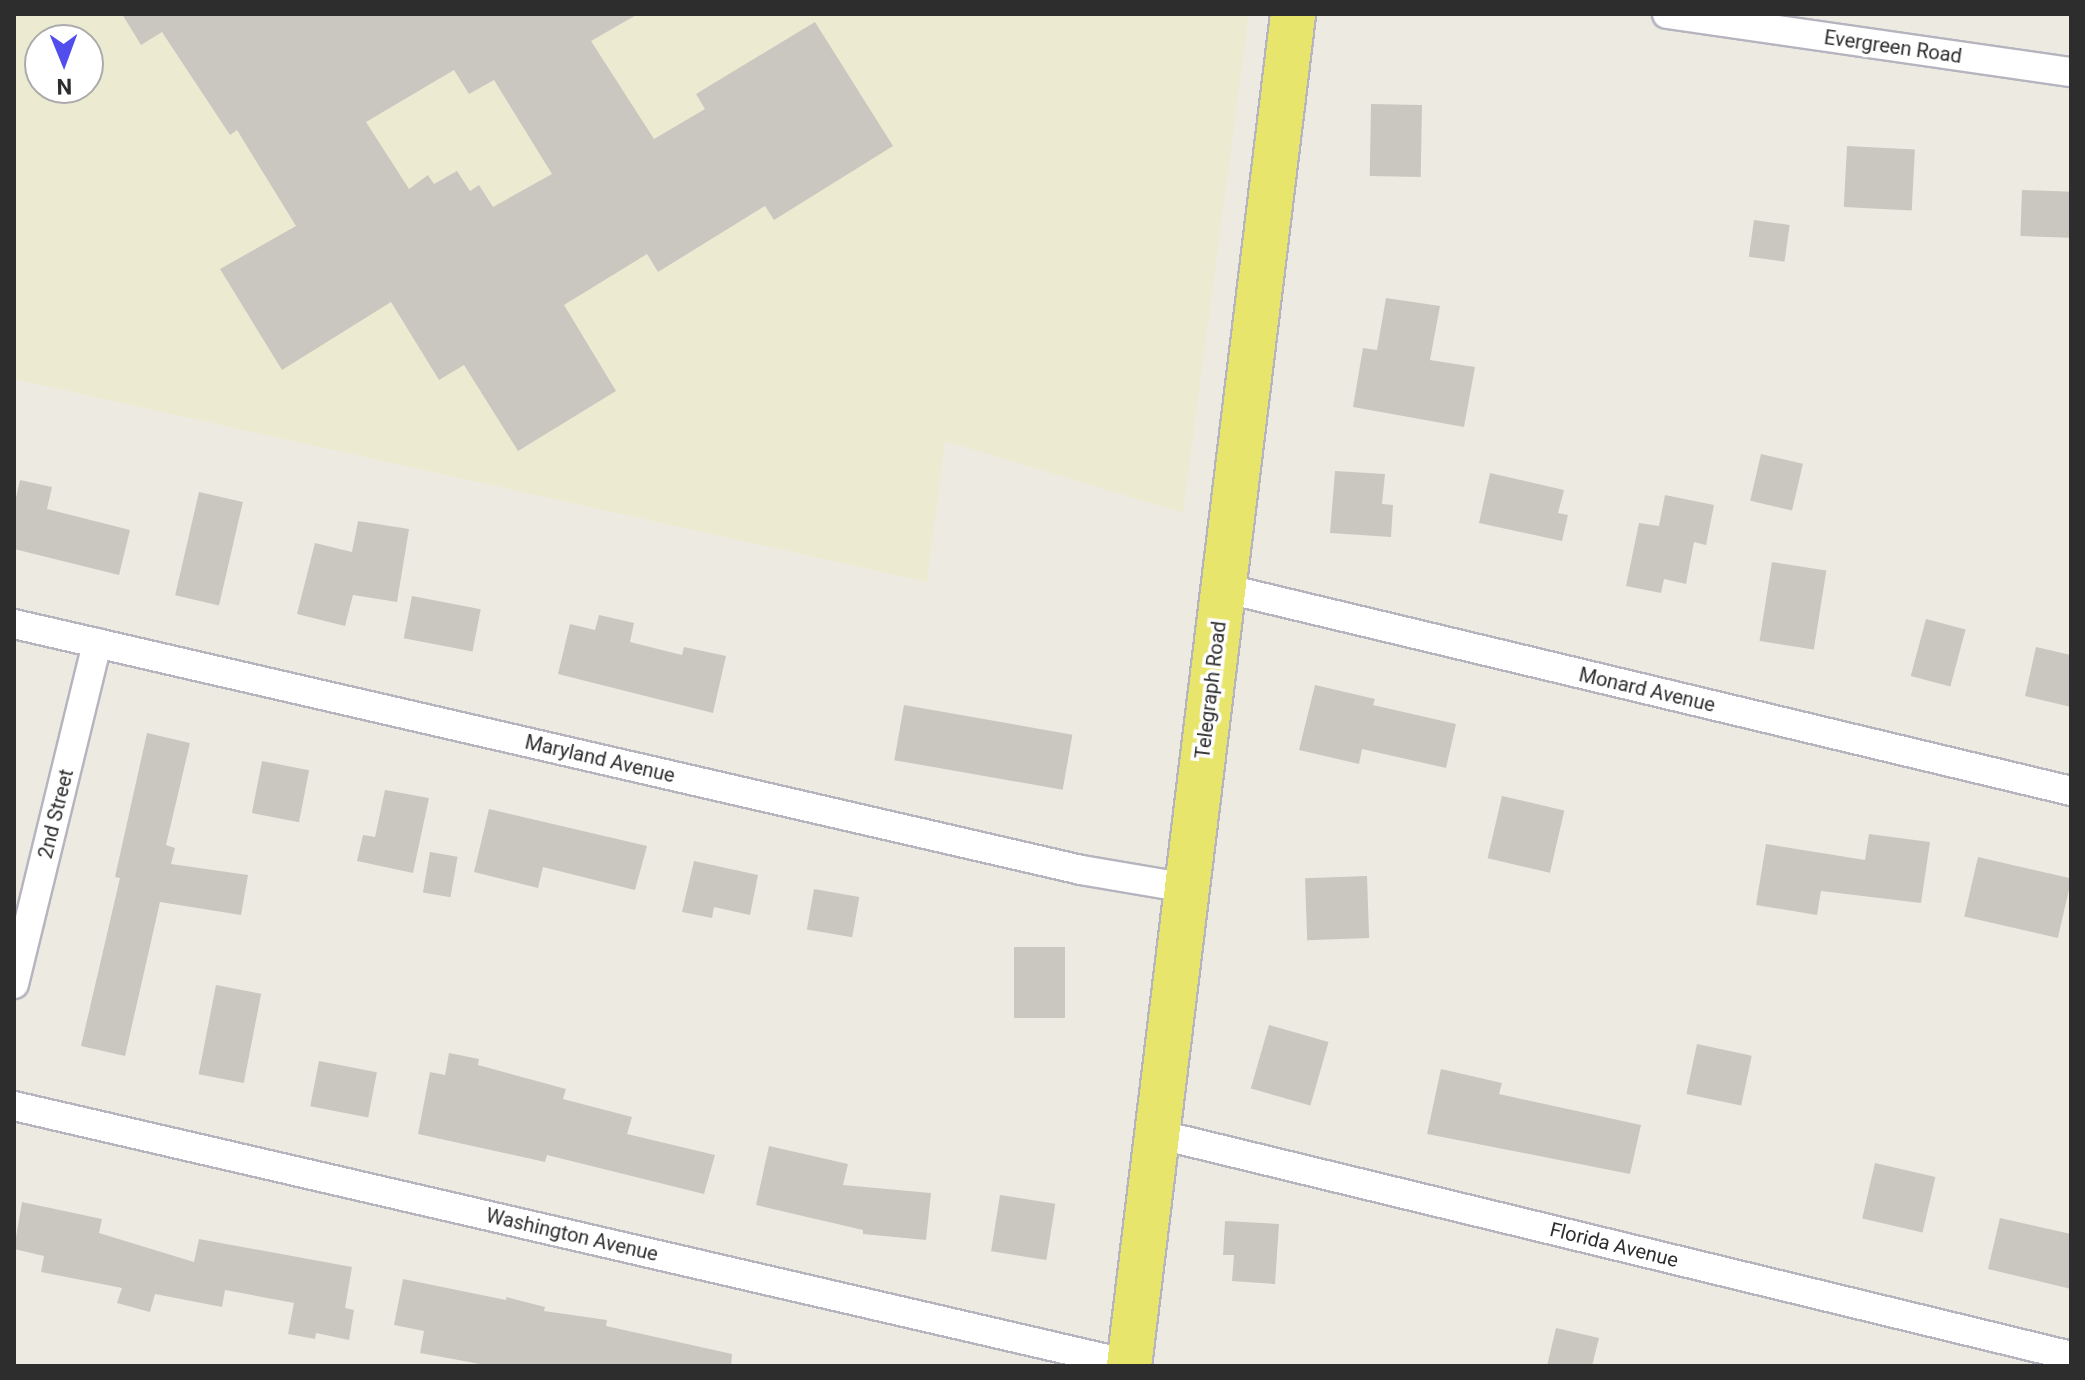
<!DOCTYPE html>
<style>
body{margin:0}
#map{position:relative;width:2085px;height:1380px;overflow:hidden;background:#edebe1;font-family:Roboto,sans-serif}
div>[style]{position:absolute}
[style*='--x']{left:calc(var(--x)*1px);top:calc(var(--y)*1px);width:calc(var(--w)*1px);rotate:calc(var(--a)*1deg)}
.education>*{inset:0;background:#edead2}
.building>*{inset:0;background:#c9c7c0;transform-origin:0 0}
.roads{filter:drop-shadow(2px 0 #b5b4bf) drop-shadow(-2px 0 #b5b4bf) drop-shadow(0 2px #b5b4bf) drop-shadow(0 -2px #b5b4bf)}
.street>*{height:28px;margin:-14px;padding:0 14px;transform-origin:14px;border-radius:14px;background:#fff}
.primary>*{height:44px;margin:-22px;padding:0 22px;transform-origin:22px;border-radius:22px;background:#e8e56c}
span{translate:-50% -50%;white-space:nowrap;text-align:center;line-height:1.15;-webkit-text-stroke:7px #fff;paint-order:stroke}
.street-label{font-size:20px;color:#2d2d2d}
.frame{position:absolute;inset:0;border:16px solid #2d2d2d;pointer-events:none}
.north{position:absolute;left:24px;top:24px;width:80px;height:80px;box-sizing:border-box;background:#fff;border:2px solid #ababab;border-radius:50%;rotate:179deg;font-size:22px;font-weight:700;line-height:32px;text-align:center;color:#2d2d2d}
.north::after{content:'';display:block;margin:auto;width:28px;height:36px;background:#524eee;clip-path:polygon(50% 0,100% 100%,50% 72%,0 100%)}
</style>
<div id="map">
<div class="education">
<div style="clip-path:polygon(evenodd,14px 14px,1249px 14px,1183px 513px,945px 441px,927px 582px,14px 379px,14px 14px,40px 40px,88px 40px,88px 88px,40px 88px,40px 40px)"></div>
</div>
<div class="building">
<div style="clip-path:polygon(evenodd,122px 14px,638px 14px,591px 41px,654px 139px,705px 109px,696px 94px,815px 22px,893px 146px,774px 220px,765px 206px,658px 272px,647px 254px,564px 305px,616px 391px,518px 451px,464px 365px,439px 380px,391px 302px,282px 370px,220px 269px,296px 226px,237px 130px,230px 135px,162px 32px,141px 45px,122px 14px,454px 70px,469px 94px,494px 80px,552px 174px,493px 207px,479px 185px,470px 191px,457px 171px,434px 184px,428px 175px,409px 189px,366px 122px,454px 70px)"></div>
<div style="left:1371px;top:104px;width:51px;height:72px;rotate:1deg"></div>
<div style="left:1847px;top:146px;width:68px;height:61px;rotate:3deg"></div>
<div style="left:2022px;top:190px;width:49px;height:46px;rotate:2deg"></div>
<div style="left:1754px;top:220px;width:36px;height:37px;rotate:8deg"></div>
<div style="clip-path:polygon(1386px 298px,1440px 306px,1430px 360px,1475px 367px,1464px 427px,1353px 407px,1363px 348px,1377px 350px)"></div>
<div style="left:1761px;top:454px;width:43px;height:48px;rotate:13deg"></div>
<div style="clip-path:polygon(1335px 471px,1385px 474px,1382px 504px,1393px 505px,1391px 537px,1330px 533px)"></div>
<div style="clip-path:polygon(1490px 473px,1564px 490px,1558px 513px,1568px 515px,1562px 541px,1479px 523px)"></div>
<div style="clip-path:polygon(20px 480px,52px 487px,47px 509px,130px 530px,119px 575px,14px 549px,14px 506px)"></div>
<div style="left:199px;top:492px;width:45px;height:106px;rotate:13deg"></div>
<div style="clip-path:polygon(1665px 495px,1714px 505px,1706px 545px,1694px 542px,1686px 584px,1664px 579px,1661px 593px,1626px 586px,1639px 523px,1659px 526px)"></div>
<div style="clip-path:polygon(358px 521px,409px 529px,397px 602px,353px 595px,345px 626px,297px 614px,315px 543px,352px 552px)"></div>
<div style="left:1772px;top:562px;width:55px;height:80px;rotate:9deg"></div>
<div style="left:412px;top:596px;width:70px;height:43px;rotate:11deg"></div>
<div style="clip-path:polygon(599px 615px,634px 623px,630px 642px,682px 655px,684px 647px,726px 656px,713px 713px,558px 674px,570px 624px,595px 630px)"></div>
<div style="left:1926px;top:619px;width:41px;height:59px;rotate:15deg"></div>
<div style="clip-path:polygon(2036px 647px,2071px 655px,2071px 707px,2025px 696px)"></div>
<div style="clip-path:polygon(1315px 685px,1375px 699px,1373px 705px,1456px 724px,1446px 768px,1362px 749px,1359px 764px,1299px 750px)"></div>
<div style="left:904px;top:705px;width:171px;height:56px;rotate:10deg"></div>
<div style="clip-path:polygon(147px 733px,190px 743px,166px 845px,175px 848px,171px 864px,248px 875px,241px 915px,160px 902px,125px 1056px,81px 1046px,120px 878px,115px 877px)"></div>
<div style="left:262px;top:761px;width:48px;height:53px;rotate:11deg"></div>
<div style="clip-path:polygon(385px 790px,429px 798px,413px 873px,357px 861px,363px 835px,375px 837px)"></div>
<div style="left:1502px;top:796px;width:64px;height:64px;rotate:13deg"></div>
<div style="clip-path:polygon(489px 809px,647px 846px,635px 890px,543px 867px,538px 888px,474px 872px)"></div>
<div style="clip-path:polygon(1869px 834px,1930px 842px,1921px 903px,1821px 891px,1817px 915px,1756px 905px,1766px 844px,1865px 860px)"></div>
<div style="left:430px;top:852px;width:28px;height:41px;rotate:10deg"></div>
<div style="left:1978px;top:857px;width:96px;height:61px;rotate:13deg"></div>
<div style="clip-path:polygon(694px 861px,758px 875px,750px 915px,714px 907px,712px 918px,682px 912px)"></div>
<div style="left:1367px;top:876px;width:62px;height:62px;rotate:88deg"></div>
<div style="left:814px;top:889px;width:46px;height:41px;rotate:10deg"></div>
<div style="left:1014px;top:947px;width:51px;height:71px"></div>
<div style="left:216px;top:985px;width:46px;height:91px;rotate:11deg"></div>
<div style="left:1269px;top:1025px;width:62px;height:66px;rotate:16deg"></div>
<div style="left:1697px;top:1044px;width:56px;height:51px;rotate:12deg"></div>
<div style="clip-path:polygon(449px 1053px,479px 1059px,478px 1065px,566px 1089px,563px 1099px,632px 1117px,627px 1134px,715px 1155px,704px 1194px,547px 1155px,545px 1162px,418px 1134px,430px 1072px,445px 1075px)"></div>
<div style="left:319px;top:1061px;width:59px;height:46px;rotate:11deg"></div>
<div style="clip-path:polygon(1441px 1069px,1502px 1083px,1499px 1094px,1641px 1125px,1630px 1174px,1427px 1134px)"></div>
<div style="clip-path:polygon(769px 1146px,848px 1164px,843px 1185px,931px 1193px,926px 1240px,863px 1234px,863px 1230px,756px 1205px)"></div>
<div style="left:1875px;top:1163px;width:62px;height:57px;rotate:13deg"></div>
<div style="left:1000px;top:1195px;width:56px;height:57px;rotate:9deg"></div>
<div style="clip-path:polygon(22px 1202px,102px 1219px,99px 1233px,194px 1262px,199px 1239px,352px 1267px,345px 1308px,354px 1310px,349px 1340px,316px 1333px,315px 1339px,288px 1334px,294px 1303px,225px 1290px,222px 1307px,155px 1294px,150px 1312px,117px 1303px,122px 1288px,41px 1272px,44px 1256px,14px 1249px)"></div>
<div style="clip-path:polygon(2000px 1218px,2071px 1234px,2071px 1289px,1988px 1269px)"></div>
<div style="clip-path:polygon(1225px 1221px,1279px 1224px,1275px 1284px,1232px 1281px,1234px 1255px,1223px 1255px)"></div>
<div style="clip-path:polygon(403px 1279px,506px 1300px,506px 1297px,545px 1307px,544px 1311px,607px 1320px,606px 1326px,732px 1354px,731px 1366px,491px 1366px,420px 1353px,424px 1331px,394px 1325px)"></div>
<div style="clip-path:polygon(1556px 1328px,1599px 1338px,1592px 1366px,1547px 1366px)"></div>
</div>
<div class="roads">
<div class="street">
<div style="--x:1667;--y:14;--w:408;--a:8.2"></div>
<div style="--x:1223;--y:588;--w:872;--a:13.46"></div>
<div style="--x:14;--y:624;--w:1095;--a:12.98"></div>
<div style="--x:1081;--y:870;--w:108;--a:9.6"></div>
<div style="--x:14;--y:984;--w:351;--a:-76.3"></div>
<div style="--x:14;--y:1106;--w:1144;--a:13.03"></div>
<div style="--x:1157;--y:1134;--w:941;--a:13.65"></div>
</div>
<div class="primary">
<div style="--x:1129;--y:1366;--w:1362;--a:-83.08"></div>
</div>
</div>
<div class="street-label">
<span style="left:1893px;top:47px;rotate:8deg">Evergreen Road</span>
<span style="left:1211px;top:690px;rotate:-83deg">Telegraph Road</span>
<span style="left:1647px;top:690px;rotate:13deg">Monard Avenue</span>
<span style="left:600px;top:759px;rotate:13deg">Maryland Avenue</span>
<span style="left:56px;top:814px;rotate:-76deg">2nd Street</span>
<span style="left:572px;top:1235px;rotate:13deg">Washington Avenue</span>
<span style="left:1614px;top:1245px;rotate:14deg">Florida Avenue</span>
</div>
<div class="frame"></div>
<div class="north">N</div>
</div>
